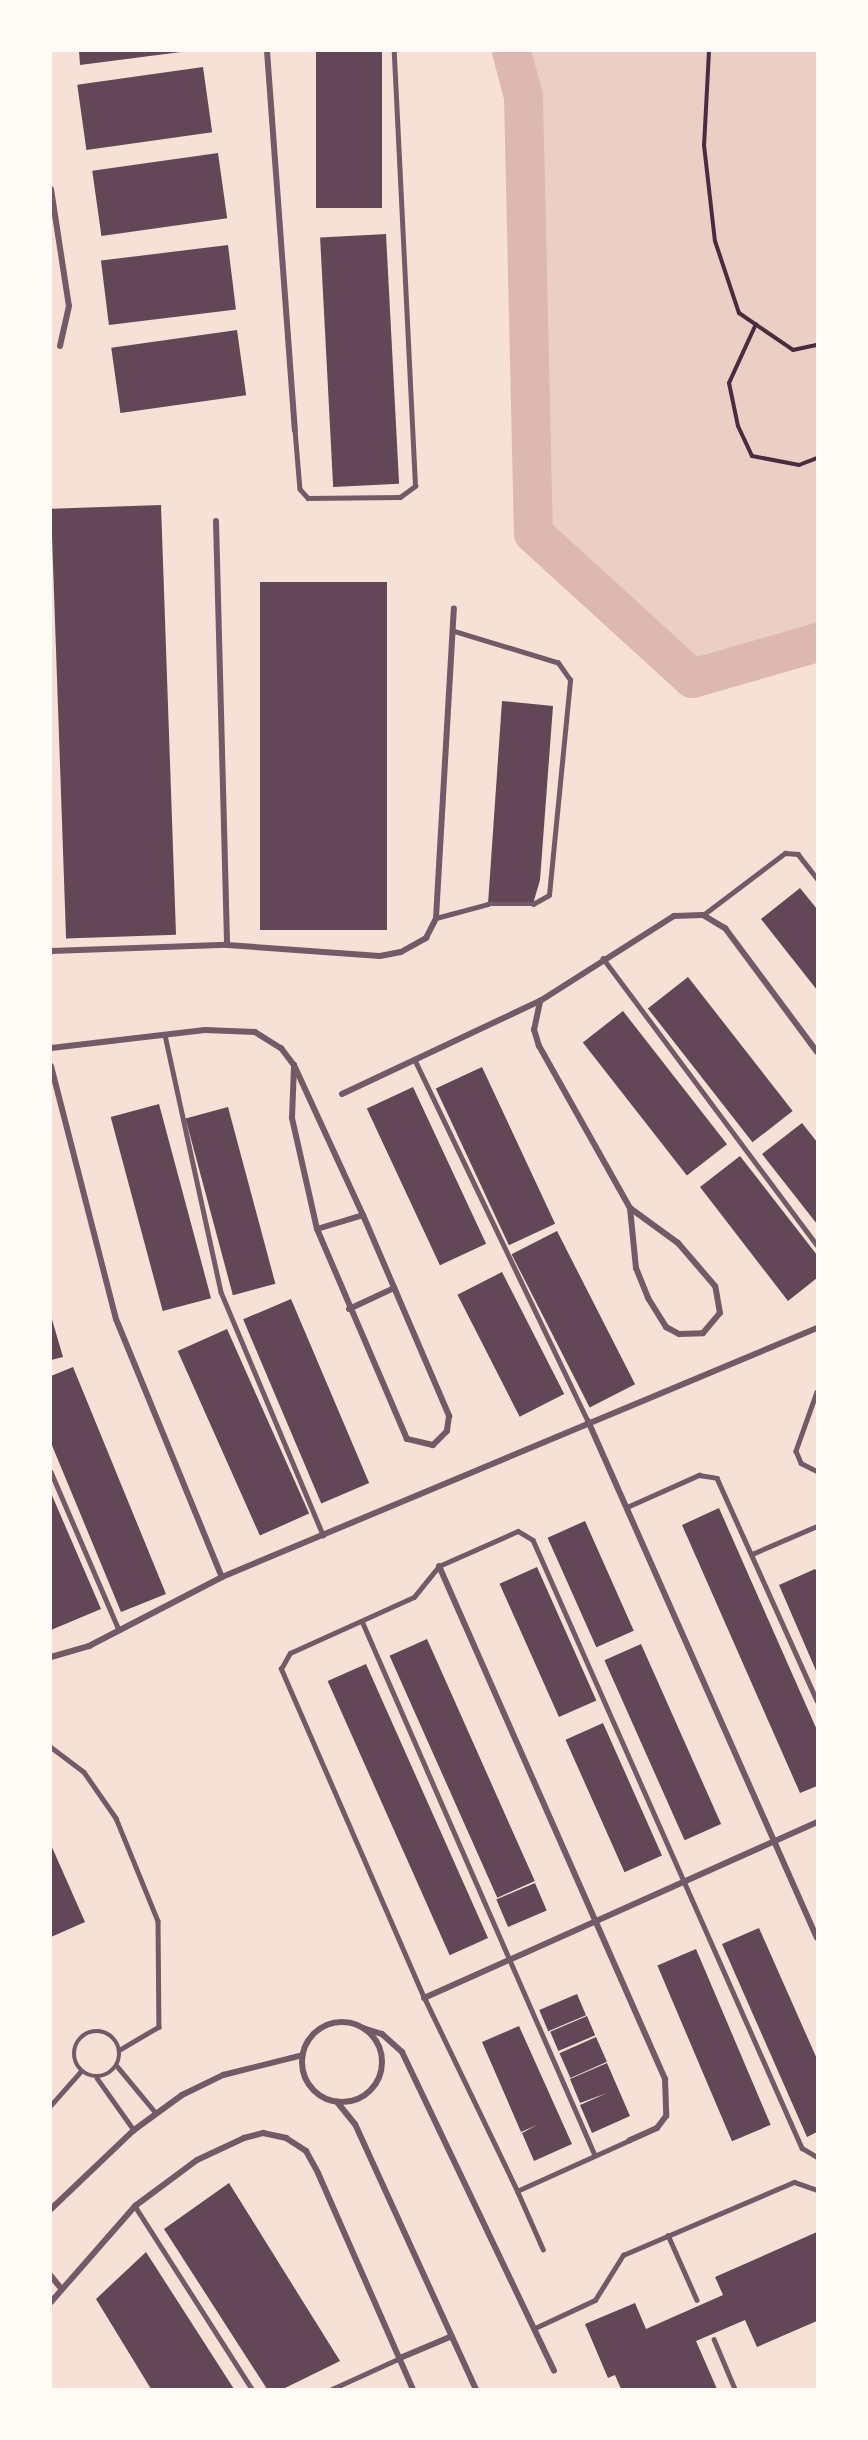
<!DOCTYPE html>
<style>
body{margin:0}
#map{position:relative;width:868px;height:2440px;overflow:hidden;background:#f7e1d7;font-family:"Public Sans",sans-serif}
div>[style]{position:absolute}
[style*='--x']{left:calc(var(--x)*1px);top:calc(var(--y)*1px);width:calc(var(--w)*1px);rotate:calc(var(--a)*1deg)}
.green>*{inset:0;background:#ebcfc5}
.river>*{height:39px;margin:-19.5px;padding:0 19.5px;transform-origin:19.5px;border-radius:19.5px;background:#dcb8b0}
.building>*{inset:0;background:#644757;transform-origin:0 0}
.path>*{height:4px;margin:-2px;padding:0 2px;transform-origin:2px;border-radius:2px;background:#4a2c40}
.service>*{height:4.5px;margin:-2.25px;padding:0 2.25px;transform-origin:2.25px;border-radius:2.25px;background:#755966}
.service>.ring{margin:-2.25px;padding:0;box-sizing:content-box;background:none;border:4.5px solid #755966;border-radius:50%}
.minor>*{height:6px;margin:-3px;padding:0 3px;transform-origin:3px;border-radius:3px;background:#755966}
.minor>.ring{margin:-3px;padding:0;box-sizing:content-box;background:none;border:6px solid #755966;border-radius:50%}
span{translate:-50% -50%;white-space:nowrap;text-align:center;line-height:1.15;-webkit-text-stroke:4.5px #fffaf5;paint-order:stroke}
.frame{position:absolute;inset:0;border:52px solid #fffaf5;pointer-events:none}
</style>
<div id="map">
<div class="green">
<div style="clip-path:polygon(511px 51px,817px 51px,817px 642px,692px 678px,533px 533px,523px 96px)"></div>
</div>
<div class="river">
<div style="--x:511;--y:51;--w:47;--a:75.1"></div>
<div style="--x:523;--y:96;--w:437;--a:88.7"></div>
<div style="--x:533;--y:533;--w:215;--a:42.4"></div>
<div style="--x:692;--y:678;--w:130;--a:-16.1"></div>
</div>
<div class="building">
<div style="clip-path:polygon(79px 51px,181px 51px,181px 52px,80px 65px)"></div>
<div style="left:316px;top:51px;width:66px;height:157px"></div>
<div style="left:203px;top:67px;width:66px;height:127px;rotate:82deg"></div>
<div style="left:218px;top:153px;width:66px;height:127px;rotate:82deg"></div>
<div style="left:386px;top:234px;width:250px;height:66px;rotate:87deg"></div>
<div style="left:228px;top:245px;width:65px;height:128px;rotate:83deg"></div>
<div style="left:237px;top:330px;width:66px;height:127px;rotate:82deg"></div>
<div style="left:161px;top:505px;width:430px;height:110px;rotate:88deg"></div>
<div style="left:260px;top:582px;width:127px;height:348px"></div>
<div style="clip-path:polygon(502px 701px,553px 706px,540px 880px,533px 904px,488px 904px)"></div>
<div style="clip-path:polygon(800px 888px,817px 909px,817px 990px,761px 919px)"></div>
<div style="left:688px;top:977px;width:170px;height:51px;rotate:52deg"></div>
<div style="left:623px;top:1011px;width:169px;height:51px;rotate:52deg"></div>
<div style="left:482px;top:1067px;width:173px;height:51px;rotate:65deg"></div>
<div style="left:413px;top:1087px;width:173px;height:51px;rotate:65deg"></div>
<div style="left:159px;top:1104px;width:201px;height:50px;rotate:75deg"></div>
<div style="left:228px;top:1107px;width:183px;height:44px;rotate:75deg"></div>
<div style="clip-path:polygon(802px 1123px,817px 1142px,817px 1224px,762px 1154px)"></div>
<div style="clip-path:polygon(740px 1156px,817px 1255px,817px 1278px,788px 1301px,700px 1187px)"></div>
<div style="left:557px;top:1231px;width:172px;height:51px;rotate:63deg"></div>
<div style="left:502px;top:1272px;width:137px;height:50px;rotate:63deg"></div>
<div style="left:291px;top:1299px;width:200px;height:52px;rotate:67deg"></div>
<div style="clip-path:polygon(51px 1316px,63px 1357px,51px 1360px)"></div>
<div style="left:227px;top:1329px;width:202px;height:54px;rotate:66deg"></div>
<div style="clip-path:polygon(73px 1367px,166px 1594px,121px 1612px,51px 1443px,51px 1376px)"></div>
<div style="clip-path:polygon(51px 1493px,101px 1609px,51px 1630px)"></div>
<div style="clip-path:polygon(719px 1508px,817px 1730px,817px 1786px,800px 1793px,682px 1525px)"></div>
<div style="left:585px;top:1521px;width:120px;height:41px;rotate:66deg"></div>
<div style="left:537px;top:1567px;width:146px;height:41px;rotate:66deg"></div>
<div style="clip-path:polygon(815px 1569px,817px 1572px,817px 1673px,779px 1585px)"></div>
<div style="left:427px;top:1639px;width:265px;height:41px;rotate:66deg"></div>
<div style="left:641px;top:1644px;width:197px;height:40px;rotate:66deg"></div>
<div style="left:366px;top:1664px;width:300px;height:42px;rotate:66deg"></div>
<div style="left:603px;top:1723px;width:145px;height:41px;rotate:66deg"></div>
<div style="clip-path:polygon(51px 1845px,85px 1922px,51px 1937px)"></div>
<div style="left:535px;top:1883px;width:30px;height:42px;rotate:67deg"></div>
<div style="clip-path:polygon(759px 1928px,817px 2059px,817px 2132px,807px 2137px,722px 1944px)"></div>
<div style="left:696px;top:1949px;width:191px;height:42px;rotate:67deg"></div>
<div style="left:577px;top:1994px;width:23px;height:41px;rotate:67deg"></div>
<div style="left:587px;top:2016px;width:21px;height:40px;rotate:67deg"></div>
<div style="clip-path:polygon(519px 2026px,572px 2144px,534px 2161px,522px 2133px,537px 2125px,521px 2132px,482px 2042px)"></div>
<div style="left:596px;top:2037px;width:27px;height:40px;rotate:66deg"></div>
<div style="clip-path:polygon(607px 2063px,630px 2116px,592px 2133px,580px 2105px,607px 2093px,580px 2103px,570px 2079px)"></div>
<div style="clip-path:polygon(229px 2183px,340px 2361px,283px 2389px,267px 2389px,164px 2229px)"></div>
<div style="clip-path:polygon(817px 2232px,817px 2321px,757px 2347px,745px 2320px,696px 2341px,717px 2389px,621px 2389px,615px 2375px,608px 2378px,585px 2324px,635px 2303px,646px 2329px,723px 2295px,715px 2277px)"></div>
<div style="clip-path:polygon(146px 2252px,234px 2389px,151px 2389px,96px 2299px)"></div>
</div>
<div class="path">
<div style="--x:709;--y:51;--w:94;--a:93"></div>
<div style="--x:704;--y:145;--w:97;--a:83.5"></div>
<div style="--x:715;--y:241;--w:76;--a:71.6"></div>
<div style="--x:739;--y:313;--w:65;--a:34.4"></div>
<div style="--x:793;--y:350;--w:25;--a:-12"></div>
<div style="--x:756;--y:324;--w:65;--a:114.6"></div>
<div style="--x:729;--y:383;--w:44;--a:78.2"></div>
<div style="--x:738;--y:426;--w:33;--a:65"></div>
<div style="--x:752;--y:456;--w:48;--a:10.8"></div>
<div style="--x:799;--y:465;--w:19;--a:-21"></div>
</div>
<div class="service">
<div style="--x:295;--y:430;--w:59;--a:85.2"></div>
<div style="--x:300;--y:489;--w:12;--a:48"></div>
<div style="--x:308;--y:498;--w:92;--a:-0.6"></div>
<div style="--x:400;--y:497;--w:19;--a:-36"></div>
<div style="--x:415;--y:486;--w:436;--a:-92.8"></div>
<div style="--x:703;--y:915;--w:103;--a:-37.1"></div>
<div style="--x:785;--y:853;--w:13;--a:4"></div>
<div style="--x:798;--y:854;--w:31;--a:52"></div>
<div style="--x:436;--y:918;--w:54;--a:-15.1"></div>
<div style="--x:488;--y:904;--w:45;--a:0"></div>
<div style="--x:533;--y:904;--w:18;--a:-29"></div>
<div style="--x:549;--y:895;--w:216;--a:-84.4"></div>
<div style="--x:570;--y:680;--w:21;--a:-125"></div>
<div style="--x:558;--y:663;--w:110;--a:-163.1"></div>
<div style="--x:603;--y:958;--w:358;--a:53.3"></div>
<div style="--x:165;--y:1035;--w:263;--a:77.7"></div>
<div style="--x:221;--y:1292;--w:264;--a:67.2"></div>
<div style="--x:415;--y:1060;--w:400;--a:64.4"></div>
<div style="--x:817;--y:1392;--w:63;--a:109.6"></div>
<div style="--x:796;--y:1451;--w:13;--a:67"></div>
<div style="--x:801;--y:1463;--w:18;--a:27"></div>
<div style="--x:51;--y:1472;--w:172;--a:66.7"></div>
<div style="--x:627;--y:1507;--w:79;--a:-24"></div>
<div style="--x:699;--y:1475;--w:18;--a:9"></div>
<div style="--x:717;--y:1478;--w:244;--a:65.8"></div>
<div style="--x:752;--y:1554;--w:71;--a:-23.3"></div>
<div style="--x:362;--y:1621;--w:583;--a:66.43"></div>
<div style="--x:51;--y:1747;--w:41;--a:37.1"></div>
<div style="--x:84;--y:1772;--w:56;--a:55.2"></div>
<div style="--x:116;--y:1818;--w:111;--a:67.8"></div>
<div style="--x:158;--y:1921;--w:106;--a:89.5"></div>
<div style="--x:159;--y:2027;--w:45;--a:149.5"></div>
<div class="ring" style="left:74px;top:2031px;width:41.5px;height:41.5px"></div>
<div style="--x:117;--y:2066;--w:61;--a:50.3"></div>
<div style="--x:97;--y:2078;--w:64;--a:54.6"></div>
<div style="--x:51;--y:2105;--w:45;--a:-48.6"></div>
<div style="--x:517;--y:2191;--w:214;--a:-115.7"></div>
<div style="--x:424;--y:1998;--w:359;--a:-113.5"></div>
<div style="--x:281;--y:1669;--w:18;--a:-61"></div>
<div style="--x:290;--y:1653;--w:136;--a:-24.3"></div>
<div style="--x:414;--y:1597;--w:40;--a:-51"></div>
<div style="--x:439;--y:1566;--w:86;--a:-23.9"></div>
<div style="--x:518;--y:1531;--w:17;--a:31"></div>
<div style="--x:533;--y:1540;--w:665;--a:66.13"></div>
<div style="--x:802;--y:2148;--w:17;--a:31"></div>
<div style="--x:135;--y:2206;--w:217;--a:57.4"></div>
<div style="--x:668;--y:2235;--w:71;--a:66"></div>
<div style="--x:543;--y:2250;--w:64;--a:-113.8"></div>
<div style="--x:517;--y:2191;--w:124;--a:-24.3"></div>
<div style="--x:535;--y:2328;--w:66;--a:-25"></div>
<div style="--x:595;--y:2300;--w:53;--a:-58.1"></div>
<div style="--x:623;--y:2255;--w:186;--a:-23.1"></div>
<div style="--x:794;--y:2182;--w:24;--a:19"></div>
<div style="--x:714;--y:2339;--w:54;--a:67.2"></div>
<div style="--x:332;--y:2389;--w:75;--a:-24.5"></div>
</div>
<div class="minor">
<div style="--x:267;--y:51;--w:380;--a:85.8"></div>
<div style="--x:51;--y:189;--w:118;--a:81.3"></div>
<div style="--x:69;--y:306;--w:41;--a:102.7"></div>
<div style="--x:216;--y:521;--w:424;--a:88.5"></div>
<div style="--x:51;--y:951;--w:176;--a:-2"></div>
<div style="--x:227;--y:945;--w:153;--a:4.1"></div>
<div style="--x:380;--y:956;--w:21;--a:-11"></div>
<div style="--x:401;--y:952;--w:29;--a:-29"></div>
<div style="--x:426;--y:938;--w:22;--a:-63"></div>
<div style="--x:436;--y:918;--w:310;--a:-86.7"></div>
<div style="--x:51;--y:1048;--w:155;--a:-6.7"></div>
<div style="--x:205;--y:1030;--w:50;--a:2.3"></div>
<div style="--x:255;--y:1032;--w:31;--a:32"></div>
<div style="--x:281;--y:1048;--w:21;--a:53"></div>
<div style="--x:294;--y:1065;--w:165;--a:65.3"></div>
<div style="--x:363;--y:1215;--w:219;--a:66.8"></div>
<div style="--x:449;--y:1416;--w:15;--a:98"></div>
<div style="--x:447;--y:1431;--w:20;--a:135"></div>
<div style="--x:433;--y:1445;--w:27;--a:-167"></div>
<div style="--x:407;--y:1439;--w:228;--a:-113.2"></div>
<div style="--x:317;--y:1229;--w:114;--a:-102.7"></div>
<div style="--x:292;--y:1118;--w:53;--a:-87.8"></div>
<div style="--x:51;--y:1066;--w:261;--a:75.6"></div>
<div style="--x:116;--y:1319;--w:279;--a:67.7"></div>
<div style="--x:342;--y:1094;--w:219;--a:-25.2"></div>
<div style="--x:630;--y:1208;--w:60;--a:84.3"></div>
<div style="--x:636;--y:1268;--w:32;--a:68"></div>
<div style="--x:648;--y:1298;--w:34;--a:58"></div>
<div style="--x:666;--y:1327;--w:15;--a:28"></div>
<div style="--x:679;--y:1334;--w:24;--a:-2"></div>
<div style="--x:703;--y:1333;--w:26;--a:-50"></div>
<div style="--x:720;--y:1313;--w:27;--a:-100"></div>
<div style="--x:715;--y:1286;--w:57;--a:-130.7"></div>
<div style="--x:678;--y:1243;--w:59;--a:-143.9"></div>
<div style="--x:630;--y:1208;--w:186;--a:-119.3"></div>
<div style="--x:539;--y:1046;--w:17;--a:-107"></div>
<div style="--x:534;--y:1030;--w:30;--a:-78"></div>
<div style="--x:540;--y:1001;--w:159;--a:-32.4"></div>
<div style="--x:674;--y:916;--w:29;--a:-2"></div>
<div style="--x:703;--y:915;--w:26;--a:31"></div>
<div style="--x:725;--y:928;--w:154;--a:53.4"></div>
<div style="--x:317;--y:1229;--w:48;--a:-16.9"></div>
<div style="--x:349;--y:1309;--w:50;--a:-25"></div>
<div style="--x:588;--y:1421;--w:565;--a:66.11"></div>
<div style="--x:439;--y:1566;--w:561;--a:66.22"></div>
<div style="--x:665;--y:2079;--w:37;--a:88"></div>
<div style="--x:666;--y:2116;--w:15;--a:127"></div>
<div style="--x:657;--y:2128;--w:30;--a:156"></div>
<div style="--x:51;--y:1657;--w:40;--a:-16"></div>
<div style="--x:89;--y:1646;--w:150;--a:-27.4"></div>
<div style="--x:222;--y:1577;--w:645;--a:-22.71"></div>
<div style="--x:424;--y:1998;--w:431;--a:-24.1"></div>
<div class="ring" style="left:302px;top:2022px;width:74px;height:74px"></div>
<div style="--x:363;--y:2028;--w:20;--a:18"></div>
<div style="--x:382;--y:2034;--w:27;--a:42"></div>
<div style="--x:402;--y:2052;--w:353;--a:64.5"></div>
<div style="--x:337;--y:2102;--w:28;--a:51"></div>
<div style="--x:355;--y:2124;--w:291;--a:65.5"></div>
<div style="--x:51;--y:2209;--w:115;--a:-43.6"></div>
<div style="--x:134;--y:2130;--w:59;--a:-36.1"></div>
<div style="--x:182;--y:2095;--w:46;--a:-26"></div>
<div style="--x:223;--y:2075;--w:82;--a:-14"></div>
<div style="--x:51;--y:2276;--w:14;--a:51"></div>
<div style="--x:51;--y:2302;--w:128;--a:-48.8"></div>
<div style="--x:135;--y:2206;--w:77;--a:-36.6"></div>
<div style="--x:197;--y:2160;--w:52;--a:-25.1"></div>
<div style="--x:244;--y:2138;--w:20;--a:-15"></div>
<div style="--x:263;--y:2133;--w:24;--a:12"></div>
<div style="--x:286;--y:2138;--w:24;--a:33"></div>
<div style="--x:306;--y:2151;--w:25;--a:61"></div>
<div style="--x:318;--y:2173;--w:236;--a:66.3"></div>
<div style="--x:400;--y:2358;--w:56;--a:-22.9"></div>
</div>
<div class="frame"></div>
</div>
